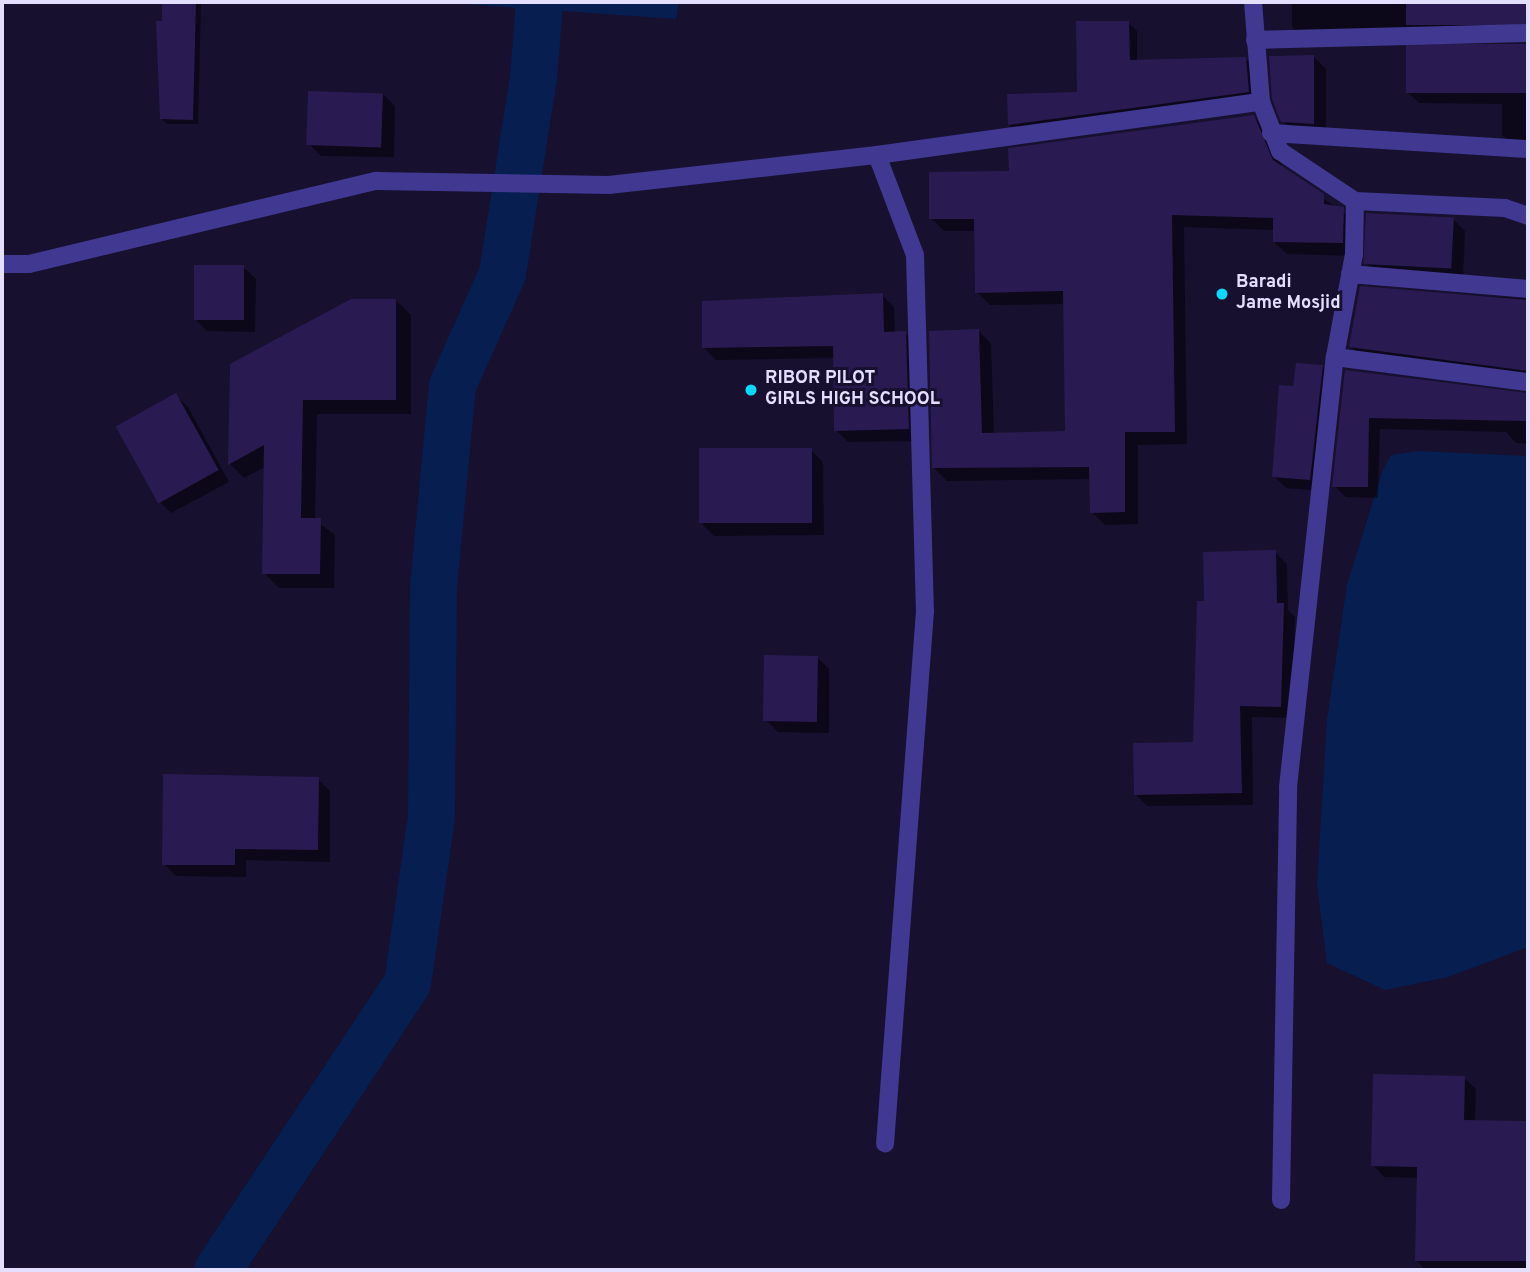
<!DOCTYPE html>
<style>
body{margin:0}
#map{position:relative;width:1530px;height:1272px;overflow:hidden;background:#17102f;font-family:Overpass,sans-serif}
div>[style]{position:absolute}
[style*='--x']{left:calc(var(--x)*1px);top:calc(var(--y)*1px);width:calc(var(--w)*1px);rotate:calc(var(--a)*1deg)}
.water>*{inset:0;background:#071e51}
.shadow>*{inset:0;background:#0007}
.canal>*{height:47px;margin:-23.5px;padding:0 23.5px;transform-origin:23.5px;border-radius:23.5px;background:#071e51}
.building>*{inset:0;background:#291b51;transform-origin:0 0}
.minor>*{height:18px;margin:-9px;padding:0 9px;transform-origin:9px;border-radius:9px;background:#403891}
.dots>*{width:19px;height:19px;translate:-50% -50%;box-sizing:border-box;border:4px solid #17102f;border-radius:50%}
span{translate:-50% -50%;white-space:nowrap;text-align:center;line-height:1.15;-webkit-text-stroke:6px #17102f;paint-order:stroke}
.poi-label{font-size:18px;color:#e4deff;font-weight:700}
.left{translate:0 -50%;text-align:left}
.frame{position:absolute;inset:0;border:4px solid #e4deff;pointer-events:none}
</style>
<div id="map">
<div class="water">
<div style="clip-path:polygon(435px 2px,679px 2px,676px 19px)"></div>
<div style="clip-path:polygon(1417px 451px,1528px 456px,1528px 947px,1448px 977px,1385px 990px,1327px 963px,1317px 885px,1327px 719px,1347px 585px,1382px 472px,1391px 455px)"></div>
</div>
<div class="shadow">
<div style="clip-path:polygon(164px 2px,201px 2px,198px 124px,167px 124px,161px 118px)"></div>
<div style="clip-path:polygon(1292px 2px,1528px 2px,1528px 35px,1303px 39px,1292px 27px)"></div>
<div style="clip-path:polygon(1128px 22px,1137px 31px,1137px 62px,1245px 58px,1254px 67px,1256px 100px,1018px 133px,1009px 125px,1079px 94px)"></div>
<div style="clip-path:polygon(1528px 46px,1528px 148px,1514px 147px,1502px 135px,1502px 104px,1419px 103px,1407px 92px,1407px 49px)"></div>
<div style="clip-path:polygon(1314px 57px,1326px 69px,1326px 136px,1295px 134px,1283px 121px)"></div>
<div style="clip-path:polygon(383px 94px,395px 106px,394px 157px,321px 156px,309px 144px)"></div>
<div style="clip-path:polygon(1253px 116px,1266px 129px,1283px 169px,1356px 222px,1355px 256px,1287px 254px,1274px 242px,1275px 230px,1184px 227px,1187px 444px,1138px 445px,1138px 524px,1105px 525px,1092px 512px,1091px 479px,947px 481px,934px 468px,979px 331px,991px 344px,994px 434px,1067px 433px,1065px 304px,990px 305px,977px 292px,976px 231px,944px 231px,931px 218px,1010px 173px)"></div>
<div style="clip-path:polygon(1453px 219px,1465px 231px,1463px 282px,1378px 275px,1366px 263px)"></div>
<div style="clip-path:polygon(243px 267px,256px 279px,255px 332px,207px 331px,195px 319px)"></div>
<div style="clip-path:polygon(1361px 288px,1528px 299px,1528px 380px,1363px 358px,1351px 347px)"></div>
<div style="clip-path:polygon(882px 295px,894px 307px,895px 333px,905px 333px,917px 345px,920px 441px,848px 442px,836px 430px,835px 358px,716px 360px,704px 348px)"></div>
<div style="clip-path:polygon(396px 300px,411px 315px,411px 414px,317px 414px,315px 520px,335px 535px,334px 588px,279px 588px,264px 573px,265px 467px,244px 478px,230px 464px)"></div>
<div style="clip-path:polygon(1322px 366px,1334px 378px,1322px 491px,1286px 488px,1274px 476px,1295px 388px)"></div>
<div style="clip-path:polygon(1347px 372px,1528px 394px,1528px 444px,1516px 443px,1506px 432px,1380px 429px,1378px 498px,1346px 497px,1334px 486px)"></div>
<div style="clip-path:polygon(176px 396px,188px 407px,229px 482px,171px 513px,159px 501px)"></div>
<div style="clip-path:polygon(811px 450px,823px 462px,824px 535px,714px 536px,702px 524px)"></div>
<div style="clip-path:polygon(1275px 552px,1287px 564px,1288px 610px,1295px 617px,1292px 718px,1252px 717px,1253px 805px,1147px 806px,1135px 794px,1195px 744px,1206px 603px)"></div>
<div style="clip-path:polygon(817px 657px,829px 669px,829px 733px,778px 732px,766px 720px)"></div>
<div style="clip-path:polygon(318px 779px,330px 791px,330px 862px,246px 860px,246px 877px,176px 876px,164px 864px)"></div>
<div style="clip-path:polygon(1464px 1078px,1476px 1089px,1475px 1122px,1528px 1122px,1528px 1270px,1425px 1270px,1417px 1261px,1418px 1178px,1384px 1177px,1373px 1165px)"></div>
</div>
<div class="canal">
<div style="--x:217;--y:1270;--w:344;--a:-56.5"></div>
<div style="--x:407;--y:983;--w:169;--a:-81.8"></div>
<div style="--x:431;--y:816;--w:230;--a:-89.5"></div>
<div style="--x:433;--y:586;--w:202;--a:-84.6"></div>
<div style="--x:452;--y:385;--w:123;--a:-65.9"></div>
<div style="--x:502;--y:273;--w:198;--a:-81"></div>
<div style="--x:533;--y:77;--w:75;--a:-85.4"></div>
</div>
<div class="building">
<div style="clip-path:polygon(162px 2px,196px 2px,193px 120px,160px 119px,156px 21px,162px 21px)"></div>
<div style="left:1406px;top:2px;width:122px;height:23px"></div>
<div style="clip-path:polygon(1076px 21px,1129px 21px,1130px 60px,1246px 57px,1249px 92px,1008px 125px,1007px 94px,1077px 92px)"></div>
<div style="left:1528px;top:44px;width:49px;height:122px;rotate:90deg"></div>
<div style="clip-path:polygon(1314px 55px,1314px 124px,1281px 122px,1272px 99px,1269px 56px)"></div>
<div style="left:308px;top:91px;width:75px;height:54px;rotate:2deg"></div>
<div style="clip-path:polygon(1254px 115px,1273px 160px,1324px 194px,1324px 204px,1344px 207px,1343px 243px,1273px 242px,1273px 218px,1172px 215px,1175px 432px,1125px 432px,1125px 512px,1090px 513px,1089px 467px,932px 468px,929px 331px,979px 329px,982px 433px,1065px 431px,1063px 291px,975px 293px,974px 219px,929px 219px,929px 172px,1009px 171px,1008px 148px)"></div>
<div style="left:1366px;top:213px;width:88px;height:51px;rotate:3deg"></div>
<div style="left:194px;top:265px;width:50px;height:55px"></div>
<div style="clip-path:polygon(1360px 286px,1528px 300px,1528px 371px,1349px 347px)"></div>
<div style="clip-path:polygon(883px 293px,884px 332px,906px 331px,909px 429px,834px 431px,833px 346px,702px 348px,702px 301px)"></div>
<div style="clip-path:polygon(351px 299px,396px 299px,396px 400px,303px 400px,301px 518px,321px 518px,320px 574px,262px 574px,264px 445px,228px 465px,230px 364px)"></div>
<div style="clip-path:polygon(1296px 363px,1323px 365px,1310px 480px,1272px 477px,1279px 385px,1293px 386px)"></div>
<div style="clip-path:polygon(1345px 370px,1528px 393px,1528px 421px,1369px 418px,1368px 487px,1332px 487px)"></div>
<div style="left:176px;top:393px;width:88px;height:69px;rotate:61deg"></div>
<div style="left:812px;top:448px;width:75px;height:113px;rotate:90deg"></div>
<div style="clip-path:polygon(1276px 550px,1277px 603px,1284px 603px,1281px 707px,1240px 706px,1242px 793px,1134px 795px,1133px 743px,1193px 742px,1197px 601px,1204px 601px,1203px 552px)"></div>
<div style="left:764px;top:655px;width:54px;height:66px;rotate:1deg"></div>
<div style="clip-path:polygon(163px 774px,319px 777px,318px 850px,235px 849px,235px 865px,162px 865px)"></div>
<div style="clip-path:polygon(1373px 1074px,1465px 1076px,1464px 1120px,1528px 1121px,1528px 1261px,1415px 1261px,1417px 1167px,1371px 1166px)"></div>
</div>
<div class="minor">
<div style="--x:1253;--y:2;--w:100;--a:85.4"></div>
<div style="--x:1261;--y:102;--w:53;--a:68.8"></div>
<div style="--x:1280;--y:151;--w:90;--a:33.7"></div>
<div style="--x:1355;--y:201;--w:53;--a:91.1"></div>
<div style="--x:1354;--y:254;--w:105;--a:100.5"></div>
<div style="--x:1335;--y:357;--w:195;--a:7.4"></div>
<div style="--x:1255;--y:40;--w:273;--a:-1.5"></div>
<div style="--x:1271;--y:133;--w:257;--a:3.6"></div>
<div style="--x:877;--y:155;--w:107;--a:69.2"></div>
<div style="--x:915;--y:255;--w:356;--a:88.4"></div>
<div style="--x:925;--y:611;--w:534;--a:94.29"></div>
<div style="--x:1355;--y:201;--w:150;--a:2.7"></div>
<div style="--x:1505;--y:208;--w:24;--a:19"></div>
<div style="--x:2;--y:264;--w:27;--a:0"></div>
<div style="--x:29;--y:264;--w:357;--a:-13.5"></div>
<div style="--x:376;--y:181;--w:233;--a:1"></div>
<div style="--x:609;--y:185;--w:270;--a:-6.4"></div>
<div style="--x:877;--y:155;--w:388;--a:-7.9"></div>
<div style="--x:1350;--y:274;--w:179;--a:4.8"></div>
<div style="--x:1281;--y:1200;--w:413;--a:-89"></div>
<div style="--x:1288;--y:787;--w:433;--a:-83.8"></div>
</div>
<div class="dots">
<div style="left:1222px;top:294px;background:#0ad9ff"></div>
<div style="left:751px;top:390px;background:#0ad9ff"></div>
</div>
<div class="poi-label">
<span class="left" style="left:1236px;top:294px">Baradi<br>Jame Mosjid</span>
<span class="left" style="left:765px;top:390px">RIBOR PILOT<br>GIRLS HIGH SCHOOL</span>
</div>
<div class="frame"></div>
</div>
